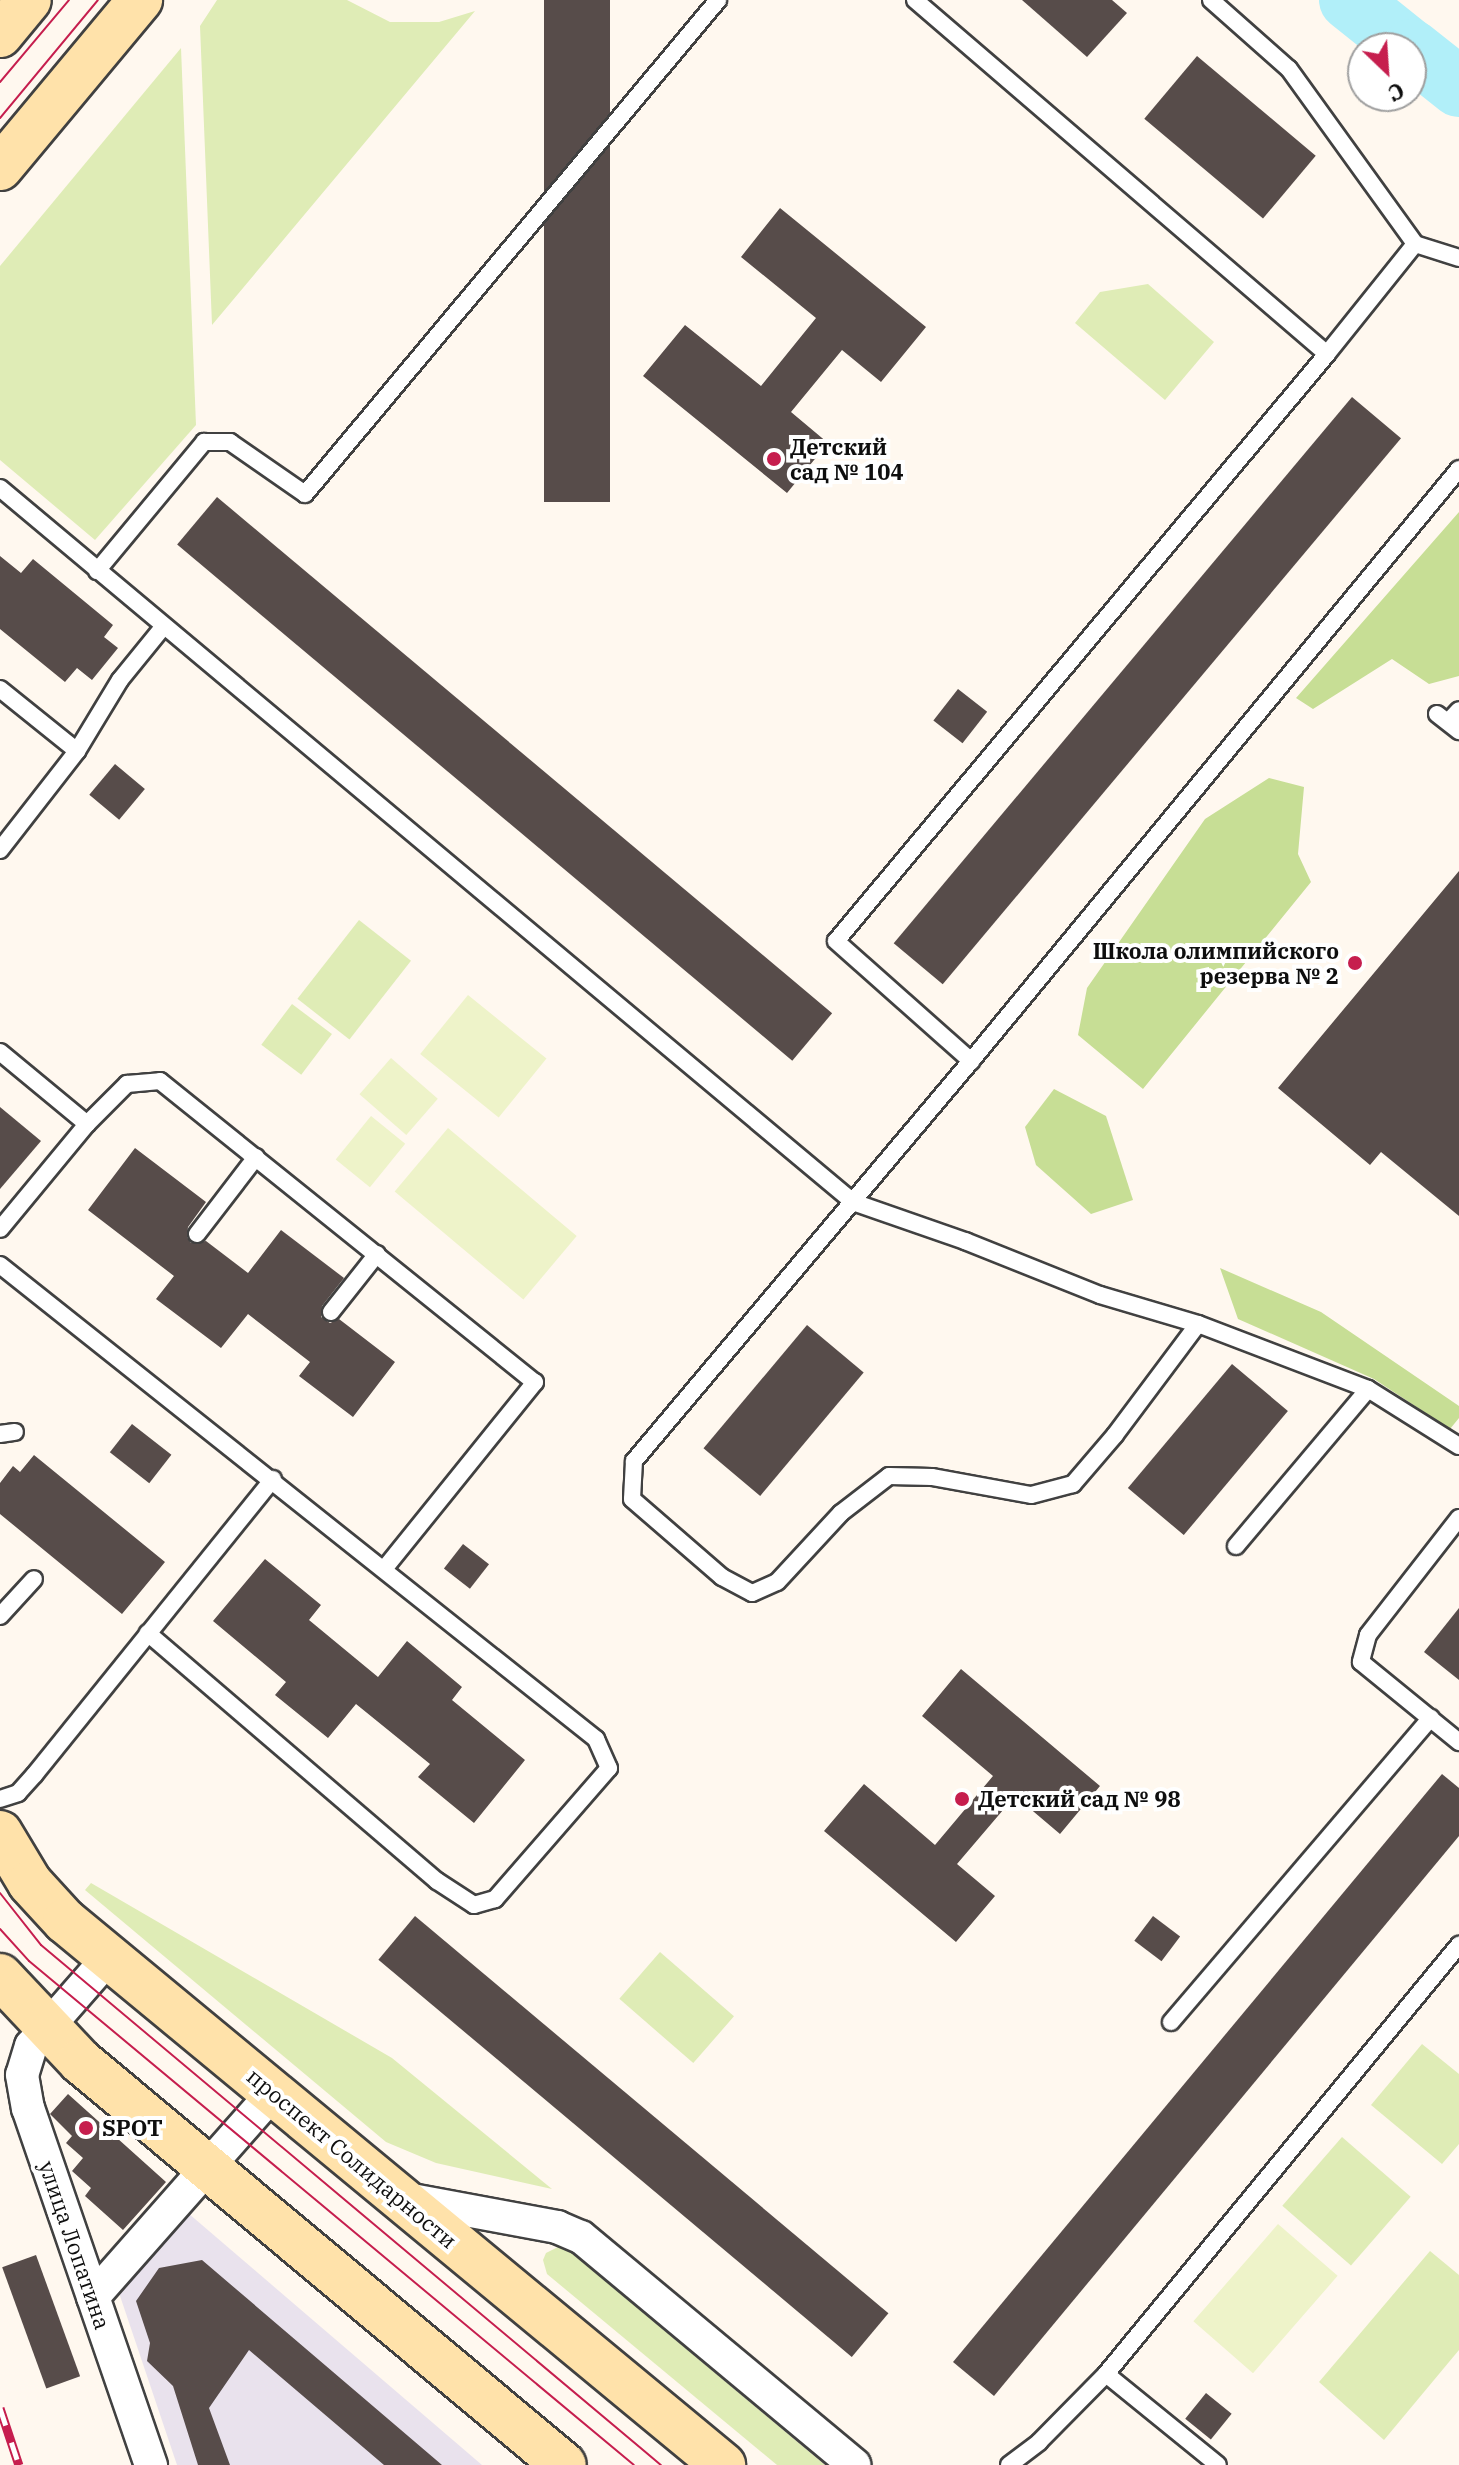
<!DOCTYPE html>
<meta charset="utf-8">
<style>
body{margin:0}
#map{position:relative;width:1459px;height:2465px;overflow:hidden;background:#fff8ef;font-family:"IBM Plex Serif",serif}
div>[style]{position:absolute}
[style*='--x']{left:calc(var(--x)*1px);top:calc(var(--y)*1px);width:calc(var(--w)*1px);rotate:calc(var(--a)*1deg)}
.industrial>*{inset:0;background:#e9e2ed}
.green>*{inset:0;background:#dfecb6;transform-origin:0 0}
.forest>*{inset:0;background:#c7de95}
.pitch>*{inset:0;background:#eef3c9;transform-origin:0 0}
.river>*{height:60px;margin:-30px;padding:0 30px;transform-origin:30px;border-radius:30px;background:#b1eff9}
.building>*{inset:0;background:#574c4a;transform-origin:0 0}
.roads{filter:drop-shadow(2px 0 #414141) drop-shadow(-2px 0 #414141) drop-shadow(0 2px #414141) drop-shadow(0 -2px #414141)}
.service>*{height:16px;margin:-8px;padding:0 8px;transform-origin:8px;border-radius:8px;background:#fff}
.minor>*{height:32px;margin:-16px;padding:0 16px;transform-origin:16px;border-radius:16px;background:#fff}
.secondary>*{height:44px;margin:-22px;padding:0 22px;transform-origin:22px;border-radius:22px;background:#ffe2aa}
.tram>*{height:2px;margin:-1px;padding:0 1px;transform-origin:1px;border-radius:1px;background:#c61e4e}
.rail>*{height:9px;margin-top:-4.5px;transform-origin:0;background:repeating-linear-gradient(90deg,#fff 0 18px,#c61e4e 0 36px);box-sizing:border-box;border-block:2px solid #c61e4e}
.dots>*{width:22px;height:22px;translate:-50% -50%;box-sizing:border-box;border:4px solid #fff;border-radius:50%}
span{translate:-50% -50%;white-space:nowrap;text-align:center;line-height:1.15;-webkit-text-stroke:8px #fff;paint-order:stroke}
.poi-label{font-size:22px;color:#0e0e0e;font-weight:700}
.left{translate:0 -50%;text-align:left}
.right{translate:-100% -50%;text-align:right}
.street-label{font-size:22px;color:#0e0e0e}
.north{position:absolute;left:1347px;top:32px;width:80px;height:80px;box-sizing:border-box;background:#fff;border:2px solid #9f9f9f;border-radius:50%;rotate:155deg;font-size:22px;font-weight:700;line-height:32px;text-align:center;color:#0e0e0e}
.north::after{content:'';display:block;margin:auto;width:28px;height:36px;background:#c61e4e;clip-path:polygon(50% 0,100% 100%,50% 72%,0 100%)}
</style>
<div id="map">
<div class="industrial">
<div style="clip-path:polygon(181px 2207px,482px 2465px,177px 2465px,116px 2284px)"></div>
</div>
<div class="green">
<div style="clip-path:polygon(217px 0,347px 0,390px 22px,439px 22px,475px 11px,212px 325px,200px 26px)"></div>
<div style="clip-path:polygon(181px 48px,196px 425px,95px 540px,0 460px,0 266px)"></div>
<div style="clip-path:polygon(1148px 284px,1214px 342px,1165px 400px,1075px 323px,1100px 292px)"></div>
<div style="left:359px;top:920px;width:66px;height:100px;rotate:38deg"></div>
<div style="left:292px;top:1004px;width:50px;height:51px;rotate:37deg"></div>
<div style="clip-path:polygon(91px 1883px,392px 2058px,552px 2189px,436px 2163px,386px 2142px,85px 1890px)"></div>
<div style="left:660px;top:1952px;width:98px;height:62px;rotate:41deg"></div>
<div style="clip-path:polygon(1422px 2044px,1459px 2074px,1459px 2144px,1442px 2164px,1371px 2105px)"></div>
<div style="left:1342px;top:2137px;width:91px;height:91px;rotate:41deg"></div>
<div style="clip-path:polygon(560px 2246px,567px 2249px,825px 2465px,777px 2465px,547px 2274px,543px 2260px,546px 2253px)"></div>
<div style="clip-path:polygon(1430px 2251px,1459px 2275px,1459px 2350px,1384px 2440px,1319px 2382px)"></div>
</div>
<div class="forest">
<div style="clip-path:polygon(1459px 512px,1459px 676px,1429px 684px,1392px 659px,1313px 709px,1296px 698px)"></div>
<div style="clip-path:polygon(1269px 778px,1304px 787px,1298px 854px,1311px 882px,1143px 1089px,1078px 1035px,1087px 988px,1205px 819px)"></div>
<div style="clip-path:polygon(1054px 1089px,1106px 1116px,1133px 1200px,1091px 1214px,1036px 1165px,1025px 1127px)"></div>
<div style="clip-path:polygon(1220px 1268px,1321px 1312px,1459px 1406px,1459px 1418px,1450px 1429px,1374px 1379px,1238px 1319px)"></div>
</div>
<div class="pitch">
<div style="left:468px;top:995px;width:101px;height:76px;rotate:39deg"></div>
<div style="left:391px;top:1058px;width:62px;height:48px;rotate:41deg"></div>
<div style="left:371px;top:1116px;width:44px;height:56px;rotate:39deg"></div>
<div style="left:448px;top:1128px;width:168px;height:83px;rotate:40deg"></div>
<div style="left:1278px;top:2224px;width:79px;height:129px;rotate:41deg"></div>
</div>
<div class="river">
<div style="--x:1349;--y:0;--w:77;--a:38.7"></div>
<div style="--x:1411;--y:49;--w:61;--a:38.4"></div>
</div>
<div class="building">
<div style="left:544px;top:0;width:66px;height:502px"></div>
<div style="clip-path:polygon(1022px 0,1112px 0,1127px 13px,1087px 57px)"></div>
<div style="left:1197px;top:56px;width:155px;height:82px;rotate:40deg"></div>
<div style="clip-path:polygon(780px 208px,926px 327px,881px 382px,842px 350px,791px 412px,828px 443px,787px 493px,643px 376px,685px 325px,761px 386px,816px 318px,741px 257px)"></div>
<div style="left:1352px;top:397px;width:64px;height:713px;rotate:40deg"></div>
<div style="left:217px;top:497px;width:803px;height:62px;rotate:40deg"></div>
<div style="clip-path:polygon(0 556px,21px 573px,33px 559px,113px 625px,104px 637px,118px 648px,92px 680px,77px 668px,65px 682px,0 629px)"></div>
<div style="left:958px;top:689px;width:37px;height:40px;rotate:38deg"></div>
<div style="left:115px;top:764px;width:39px;height:40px;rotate:40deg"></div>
<div style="clip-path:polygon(1459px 871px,1459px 1216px,1381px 1152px,1370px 1165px,1278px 1088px)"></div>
<div style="clip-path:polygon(0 1107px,41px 1141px,0 1189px)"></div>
<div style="clip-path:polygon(135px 1148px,206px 1202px,188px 1227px,187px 1237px,191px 1243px,206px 1241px,248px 1273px,281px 1230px,344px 1278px,322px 1306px,321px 1317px,330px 1323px,339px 1319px,395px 1362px,353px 1417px,299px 1376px,310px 1362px,248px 1314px,221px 1348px,156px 1299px,174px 1276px,88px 1210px)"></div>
<div style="left:807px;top:1325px;width:74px;height:161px;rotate:40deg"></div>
<div style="left:1232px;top:1364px;width:73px;height:162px;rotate:40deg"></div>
<div style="left:132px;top:1424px;width:50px;height:36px;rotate:38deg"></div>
<div style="clip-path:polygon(34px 1455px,165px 1562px,122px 1614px,0 1514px,0 1483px,13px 1466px,20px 1472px)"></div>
<div style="left:463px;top:1544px;width:33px;height:31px;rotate:38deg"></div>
<div style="clip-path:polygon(265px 1559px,321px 1605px,309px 1620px,378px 1677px,407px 1641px,462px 1687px,452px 1700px,525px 1760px,474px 1823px,418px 1777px,430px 1764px,356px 1704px,328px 1738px,275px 1695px,286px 1682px,213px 1621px)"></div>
<div style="clip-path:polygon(1459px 1608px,1459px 1680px,1424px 1652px)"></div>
<div style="clip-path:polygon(961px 1669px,1100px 1786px,1060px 1834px,1015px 1796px,957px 1864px,995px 1896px,956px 1942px,824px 1831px,864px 1784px,935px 1845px,993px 1776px,922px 1716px)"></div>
<div style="clip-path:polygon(1442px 1774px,1459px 1788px,1459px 1836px,994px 2396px,953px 2362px)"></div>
<div style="left:415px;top:1916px;width:618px;height:57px;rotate:40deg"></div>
<div style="left:1153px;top:1916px;width:34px;height:31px;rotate:37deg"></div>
<div style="clip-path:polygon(68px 2094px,166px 2182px,123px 2230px,85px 2196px,91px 2188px,72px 2171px,83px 2158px,66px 2143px,72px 2136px,50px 2114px)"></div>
<div style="left:36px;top:2255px;width:129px;height:36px;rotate:70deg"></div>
<div style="clip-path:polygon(202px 2260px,442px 2465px,384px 2465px,249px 2350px,209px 2408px,230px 2465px,198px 2465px,173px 2386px,147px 2361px,150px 2343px,136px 2301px,159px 2268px)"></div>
<div style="left:1206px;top:2393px;width:33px;height:33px;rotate:39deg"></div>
</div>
<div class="roads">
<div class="service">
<div style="--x:915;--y:0;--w:543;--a:40.67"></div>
<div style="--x:1327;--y:354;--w:765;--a:129.91"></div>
<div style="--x:836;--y:941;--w:181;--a:41.6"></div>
<div style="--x:1211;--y:0;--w:104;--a:41.5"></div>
<div style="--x:1289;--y:69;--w:216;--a:54.2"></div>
<div style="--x:1415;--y:244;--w:141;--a:128.7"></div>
<div style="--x:1415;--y:244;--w:46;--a:17.7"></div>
<div style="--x:0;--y:488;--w:1112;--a:39.93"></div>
<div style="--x:853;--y:1202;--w:119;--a:19.2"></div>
<div style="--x:965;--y:1241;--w:145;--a:21.8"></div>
<div style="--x:1100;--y:1295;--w:102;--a:16.5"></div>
<div style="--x:1198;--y:1324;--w:182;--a:20.9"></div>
<div style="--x:1368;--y:1389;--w:107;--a:32.1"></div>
<div style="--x:97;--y:571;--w:168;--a:-50.3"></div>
<div style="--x:204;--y:442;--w:26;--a:0"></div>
<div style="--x:230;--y:442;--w:91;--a:34.7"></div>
<div style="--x:305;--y:494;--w:644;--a:-50.1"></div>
<div style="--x:0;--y:689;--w:99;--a:38.8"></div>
<div style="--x:1437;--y:714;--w:28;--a:38"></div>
<div style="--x:1448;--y:722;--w:16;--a:-47"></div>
<div style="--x:0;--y:850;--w:125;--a:-52.1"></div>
<div style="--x:77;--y:751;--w:83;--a:-58.8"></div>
<div style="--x:120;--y:680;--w:68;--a:-50.9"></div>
<div style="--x:0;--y:1052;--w:113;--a:39.6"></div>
<div style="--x:87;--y:1124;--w:136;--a:129.6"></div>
<div style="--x:87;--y:1124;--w:57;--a:-45"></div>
<div style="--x:127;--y:1084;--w:33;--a:-5"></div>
<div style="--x:160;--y:1081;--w:481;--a:38.8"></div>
<div style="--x:535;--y:1382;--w:240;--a:128.9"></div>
<div style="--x:197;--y:1234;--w:97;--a:-52.5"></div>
<div style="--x:0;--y:1265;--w:762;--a:38.5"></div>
<div style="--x:596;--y:1739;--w:32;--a:66"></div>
<div style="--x:609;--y:1768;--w:174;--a:131"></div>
<div style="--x:495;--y:1899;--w:22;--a:164"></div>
<div style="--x:474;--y:1905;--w:44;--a:-147"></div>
<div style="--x:437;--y:1881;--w:381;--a:-139.4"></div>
<div style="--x:331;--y:1312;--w:74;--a:-51.6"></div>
<div style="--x:1198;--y:1324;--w:139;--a:126.8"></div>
<div style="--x:1115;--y:1435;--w:65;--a:130.6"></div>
<div style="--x:1073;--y:1484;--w:43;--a:165.3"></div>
<div style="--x:1031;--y:1495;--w:101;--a:-169.7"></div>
<div style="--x:932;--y:1477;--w:43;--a:-178.7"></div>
<div style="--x:889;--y:1476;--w:61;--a:142.4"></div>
<div style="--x:841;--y:1513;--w:94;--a:132.8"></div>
<div style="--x:777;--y:1582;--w:27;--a:156"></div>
<div style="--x:752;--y:1593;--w:34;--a:-152"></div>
<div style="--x:722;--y:1577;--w:119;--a:-139.1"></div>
<div style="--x:632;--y:1499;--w:38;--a:-87"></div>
<div style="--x:634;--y:1461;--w:523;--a:-49.89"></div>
<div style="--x:971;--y:1061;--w:767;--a:-50.5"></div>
<div style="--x:0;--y:1434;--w:15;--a:-8"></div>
<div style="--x:1459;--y:1518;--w:148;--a:127.9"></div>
<div style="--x:1368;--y:1635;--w:28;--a:105"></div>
<div style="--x:1361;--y:1662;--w:127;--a:39.2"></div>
<div style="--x:1236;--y:1546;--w:205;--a:-49.9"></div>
<div style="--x:0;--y:1616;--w:50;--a:-47.4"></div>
<div style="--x:0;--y:1799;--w:19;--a:-18"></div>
<div style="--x:18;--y:1793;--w:25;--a:-48"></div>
<div style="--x:35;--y:1774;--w:379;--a:-51.1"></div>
<div style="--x:1171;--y:2022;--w:400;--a:-49.5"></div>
<div style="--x:1106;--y:2374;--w:144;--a:39.1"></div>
<div style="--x:1009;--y:2465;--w:38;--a:-37"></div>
<div style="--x:1039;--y:2442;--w:95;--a:-45.4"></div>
<div style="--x:1106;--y:2374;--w:556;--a:-50.55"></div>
</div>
<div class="minor">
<div style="--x:109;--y:1957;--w:118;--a:131.2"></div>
<div style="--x:31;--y:2046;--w:30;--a:107"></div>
<div style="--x:22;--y:2075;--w:34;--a:80"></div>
<div style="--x:28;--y:2108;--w:378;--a:71"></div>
<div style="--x:401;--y:2198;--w:159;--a:10.5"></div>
<div style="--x:557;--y:2227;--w:26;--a:23"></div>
<div style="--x:581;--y:2237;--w:356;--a:39.8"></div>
<div style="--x:93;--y:2297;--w:272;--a:-48.6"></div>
</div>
<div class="secondary">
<div style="--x:0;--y:35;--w:45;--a:-50.4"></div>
<div style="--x:0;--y:168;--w:219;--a:-50.2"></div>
<div style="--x:0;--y:1833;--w:58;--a:59"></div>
<div style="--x:30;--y:1883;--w:52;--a:47.4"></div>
<div style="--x:65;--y:1921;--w:854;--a:39.58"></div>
<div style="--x:0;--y:1976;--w:117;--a:46.7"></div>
<div style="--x:80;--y:2061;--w:630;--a:39.85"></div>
</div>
</div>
<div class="tram">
<div style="--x:0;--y:82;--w:107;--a:-49.9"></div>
<div style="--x:0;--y:118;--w:153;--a:-50.3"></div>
<div style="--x:0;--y:1893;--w:66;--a:51.7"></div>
<div style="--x:41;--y:1945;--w:809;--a:39.99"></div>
<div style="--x:0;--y:1929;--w:43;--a:47.8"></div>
<div style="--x:29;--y:1961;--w:787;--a:39.8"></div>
</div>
<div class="rail">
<div style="--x:0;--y:2408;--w:60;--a:71.6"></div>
</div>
<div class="dots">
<div style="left:774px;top:459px;background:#c61e4e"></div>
<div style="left:1355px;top:963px;background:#c61e4e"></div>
<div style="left:962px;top:1799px;background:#c61e4e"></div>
<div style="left:86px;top:2128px;background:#c61e4e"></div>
</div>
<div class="poi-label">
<span class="left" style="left:790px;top:459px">Детский<br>сад № 104</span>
<span class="right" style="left:1339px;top:963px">Школа олимпийского<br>резерва № 2</span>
<span class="left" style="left:978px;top:1799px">Детский сад № 98</span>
<span class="left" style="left:102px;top:2128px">SPOT</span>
</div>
<div class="street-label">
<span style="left:352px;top:2158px;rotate:40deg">проспект Солидарности</span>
<span style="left:75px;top:2245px;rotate:71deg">улица Лопатина</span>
</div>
<div class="north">С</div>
</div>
